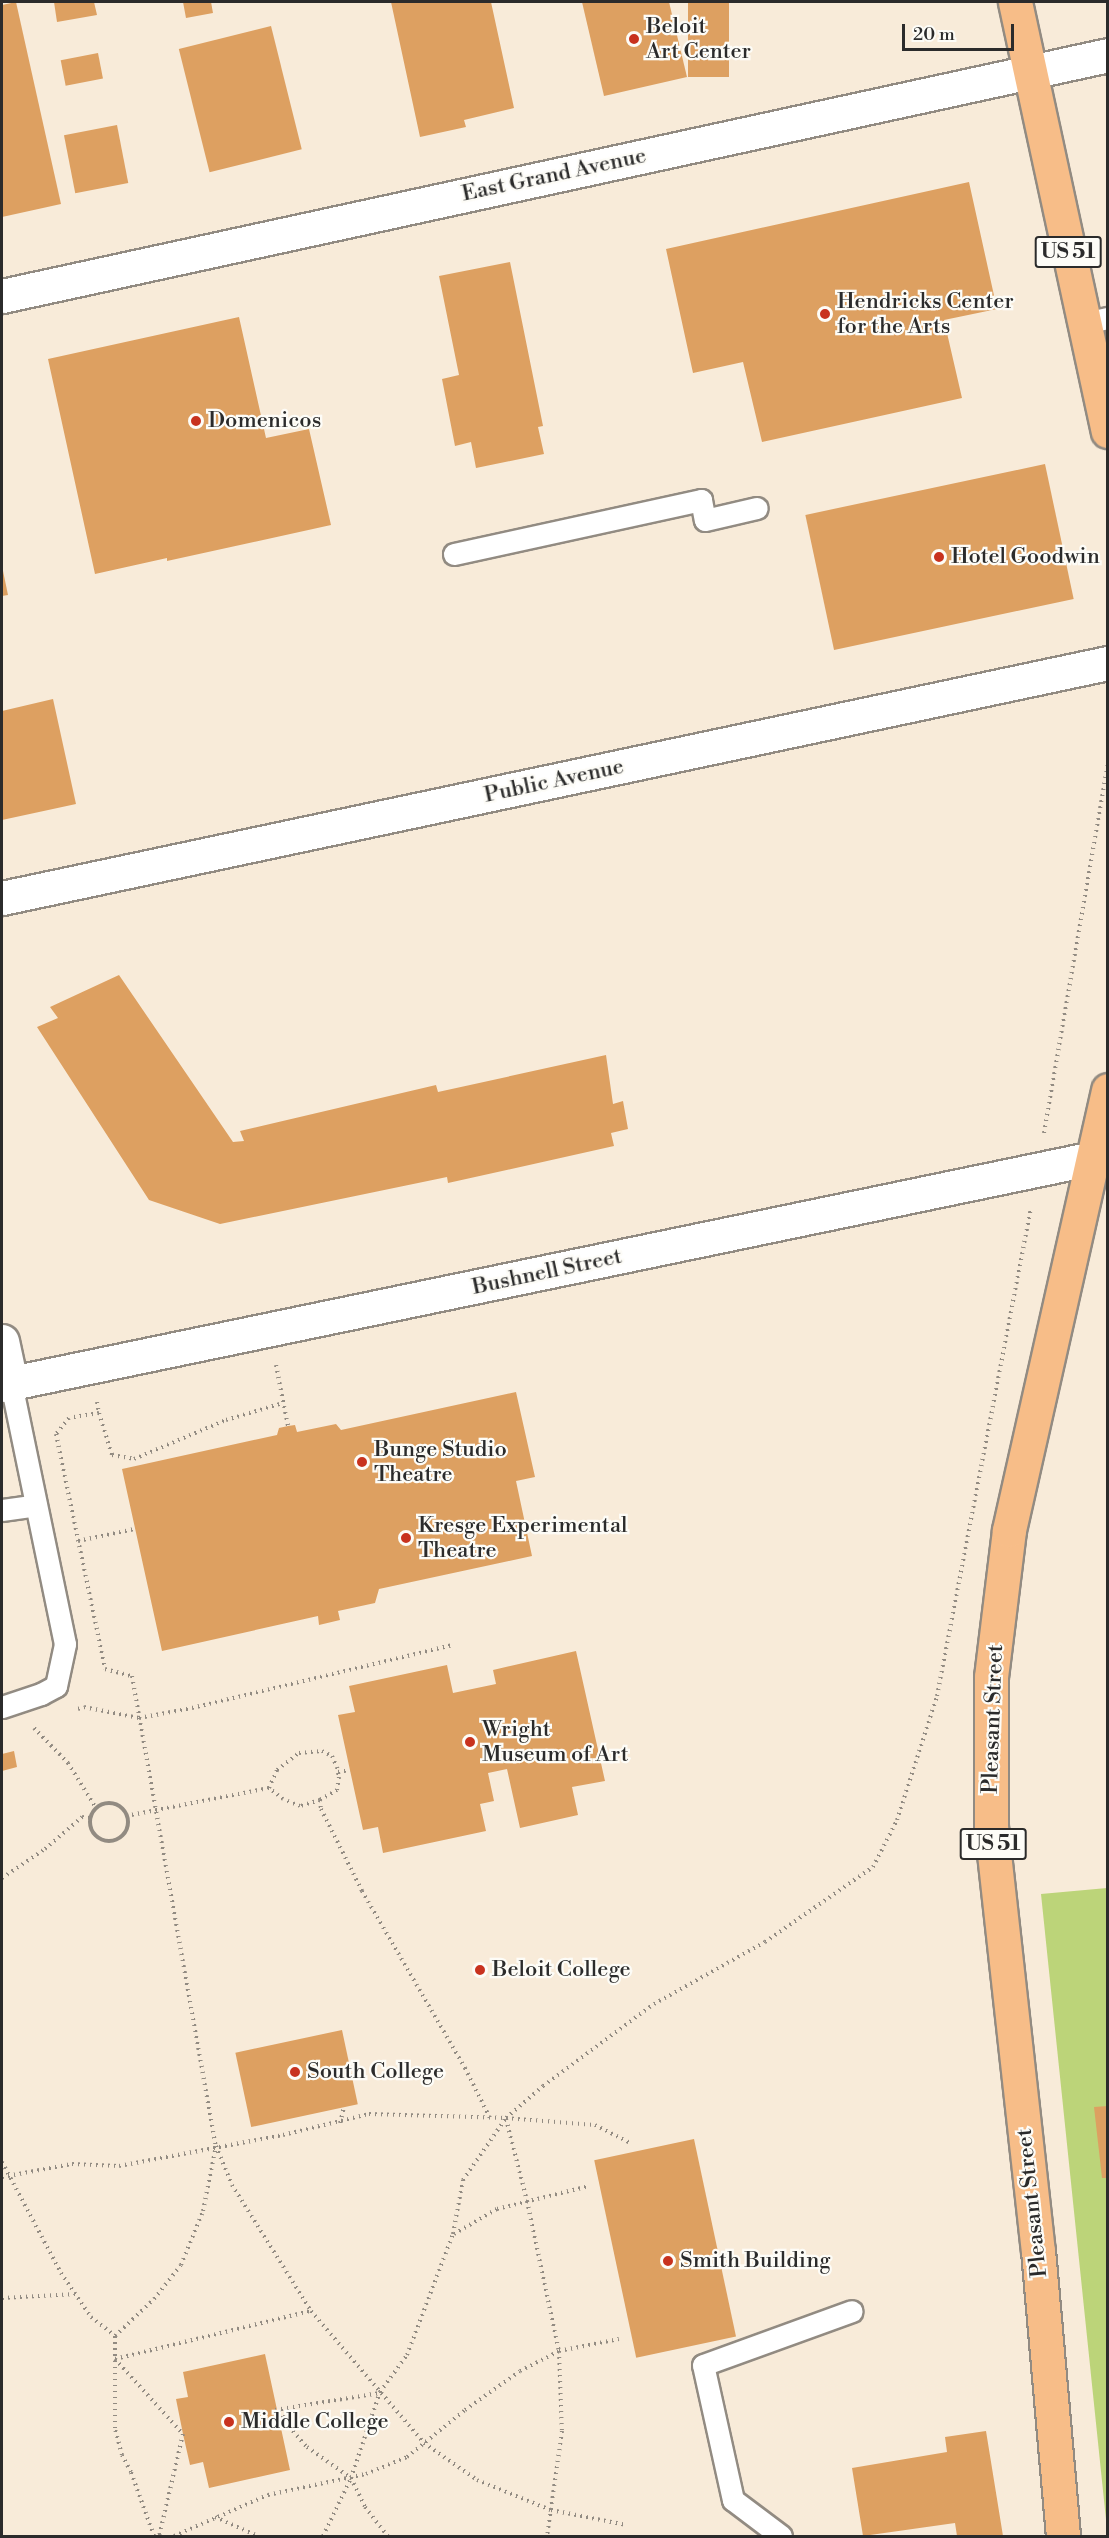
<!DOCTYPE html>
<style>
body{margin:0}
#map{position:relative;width:1109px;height:2538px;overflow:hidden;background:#f8ebd9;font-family:"Libre Bodoni",serif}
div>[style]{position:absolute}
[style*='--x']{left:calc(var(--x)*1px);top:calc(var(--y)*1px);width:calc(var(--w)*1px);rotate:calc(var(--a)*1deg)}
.green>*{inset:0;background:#bcd479}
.building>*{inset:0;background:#dda061;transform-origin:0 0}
.path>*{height:4px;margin-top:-2px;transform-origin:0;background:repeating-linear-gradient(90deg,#928b82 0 1.5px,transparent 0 6px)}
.path>.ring{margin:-2px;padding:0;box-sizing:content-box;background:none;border:4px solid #928b82;border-radius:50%}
.roads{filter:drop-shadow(2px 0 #928b82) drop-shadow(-2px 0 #928b82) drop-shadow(0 2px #928b82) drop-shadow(0 -2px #928b82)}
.service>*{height:21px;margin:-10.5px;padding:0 10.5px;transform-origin:10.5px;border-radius:10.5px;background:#fff}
.minor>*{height:33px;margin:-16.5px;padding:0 16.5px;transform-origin:16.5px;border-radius:16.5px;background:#fff}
.tertiary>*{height:33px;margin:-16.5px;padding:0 16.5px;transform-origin:16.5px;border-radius:16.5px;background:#fff}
.primary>*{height:33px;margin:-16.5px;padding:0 16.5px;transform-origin:16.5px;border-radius:16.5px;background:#f7bd88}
.dots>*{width:16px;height:16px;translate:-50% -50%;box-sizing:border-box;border:3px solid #fdfcf7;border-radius:50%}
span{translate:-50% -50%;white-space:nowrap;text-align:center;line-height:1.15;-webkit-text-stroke:4.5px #fdfcf7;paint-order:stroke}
.shield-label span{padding:2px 4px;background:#fdfcf7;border:2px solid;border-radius:4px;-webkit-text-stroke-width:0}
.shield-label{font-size:21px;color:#2b2b2b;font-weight:700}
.poi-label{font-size:22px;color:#2b2b2b}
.left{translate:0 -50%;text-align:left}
.street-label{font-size:22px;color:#2b2b2b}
.frame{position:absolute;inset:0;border:3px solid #2b2b2b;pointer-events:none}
.scale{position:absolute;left:902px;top:24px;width:112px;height:27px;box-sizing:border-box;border:3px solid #2b2b2b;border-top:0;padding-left:8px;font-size:18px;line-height:21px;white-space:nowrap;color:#2b2b2b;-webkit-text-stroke:4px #fdfcf7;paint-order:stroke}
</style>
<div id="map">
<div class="green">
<div style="clip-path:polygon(1107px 1888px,1107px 2529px,1041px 1894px)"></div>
</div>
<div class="building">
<div style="clip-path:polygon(16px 2px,61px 204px,2px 217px,2px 5px)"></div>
<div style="clip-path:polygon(54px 2px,94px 2px,97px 15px,57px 22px)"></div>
<div style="clip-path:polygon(183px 2px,211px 2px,213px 13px,186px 18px)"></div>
<div style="clip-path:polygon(391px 2px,491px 2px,514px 108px,464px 120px,466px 127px,420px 137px)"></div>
<div style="clip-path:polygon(582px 2px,669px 2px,687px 77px,604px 96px)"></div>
<div style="left:688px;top:2px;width:41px;height:75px"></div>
<div style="left:271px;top:26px;width:127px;height:95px;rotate:76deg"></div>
<div style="left:98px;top:53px;width:26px;height:38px;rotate:79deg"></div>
<div style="left:117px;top:125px;width:59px;height:54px;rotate:79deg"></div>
<div style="clip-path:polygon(969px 182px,997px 309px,944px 320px,962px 398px,762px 442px,743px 362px,693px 373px,666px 249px)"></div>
<div style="clip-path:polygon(510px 262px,543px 426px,538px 427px,544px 454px,476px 468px,471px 442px,455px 446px,442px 379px,459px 375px,439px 276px)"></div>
<div style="clip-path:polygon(239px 317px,266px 438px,309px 429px,331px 525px,167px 561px,167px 558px,95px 574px,48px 359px)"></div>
<div style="left:1045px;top:464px;width:138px;height:245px;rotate:78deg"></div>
<div style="clip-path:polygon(2px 566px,8px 595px,2px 596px)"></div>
<div style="clip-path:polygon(53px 699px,76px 804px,2px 820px,2px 711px)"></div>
<div style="clip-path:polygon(119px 975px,233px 1142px,244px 1141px,240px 1131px,436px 1085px,438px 1092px,606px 1055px,613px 1104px,623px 1101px,628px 1129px,611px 1133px,614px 1146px,448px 1183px,447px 1177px,220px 1224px,149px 1200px,37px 1027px,58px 1018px,50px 1007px)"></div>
<div style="clip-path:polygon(516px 1392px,535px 1477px,516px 1481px,532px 1556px,379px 1589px,375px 1603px,338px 1611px,340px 1620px,319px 1625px,318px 1616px,162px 1651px,122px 1469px,277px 1435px,279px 1428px,288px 1426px,295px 1425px,297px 1432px,336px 1424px,341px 1430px)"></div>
<div style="clip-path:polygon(576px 1651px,605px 1781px,572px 1787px,578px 1815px,520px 1828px,507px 1769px,488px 1773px,494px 1801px,480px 1804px,486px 1831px,383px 1853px,378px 1827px,363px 1830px,338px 1715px,355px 1712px,349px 1686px,447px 1665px,453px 1693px,496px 1684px,493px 1670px)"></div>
<div style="clip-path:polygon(14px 1751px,17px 1767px,2px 1771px,2px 1754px)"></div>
<div style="left:342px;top:2030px;width:76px;height:109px;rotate:78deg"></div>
<div style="clip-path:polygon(1108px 2106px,1108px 2178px,1102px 2178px,1094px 2107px)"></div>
<div style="left:694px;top:2139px;width:202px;height:102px;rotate:78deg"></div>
<div style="clip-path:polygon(265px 2354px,290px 2470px,209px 2488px,203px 2462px,190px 2465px,183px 2434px,176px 2399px,188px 2397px,183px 2372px)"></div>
<div style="clip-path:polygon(986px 2431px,1003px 2536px,957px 2536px,955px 2523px,863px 2536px,852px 2468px,947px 2452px,945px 2437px)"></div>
</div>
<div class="path">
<div style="--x:1044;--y:1133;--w:375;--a:-80.2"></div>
<div style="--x:276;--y:1365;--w:62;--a:78.9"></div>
<div style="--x:97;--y:1402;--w:11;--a:80"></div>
<div style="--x:99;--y:1413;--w:30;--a:171"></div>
<div style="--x:69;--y:1418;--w:21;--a:129"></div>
<div style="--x:56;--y:1434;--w:240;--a:78.2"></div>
<div style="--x:105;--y:1669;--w:28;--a:15"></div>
<div style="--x:132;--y:1676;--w:477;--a:79.9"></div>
<div style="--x:216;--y:2146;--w:42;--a:67.7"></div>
<div style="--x:232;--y:2185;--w:149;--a:57.9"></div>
<div style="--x:311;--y:2311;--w:174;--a:49.4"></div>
<div style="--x:424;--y:2443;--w:65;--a:34.9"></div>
<div style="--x:477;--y:2480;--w:80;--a:22.1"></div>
<div style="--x:551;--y:2510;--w:77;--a:11.2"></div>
<div style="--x:99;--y:1413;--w:44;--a:72.8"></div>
<div style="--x:112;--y:1455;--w:22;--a:10"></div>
<div style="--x:134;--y:1459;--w:100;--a:-23"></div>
<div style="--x:226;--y:1420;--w:59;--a:-16.6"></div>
<div style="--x:78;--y:1541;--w:58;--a:-11.9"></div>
<div style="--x:78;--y:1709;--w:6;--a:-18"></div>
<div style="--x:84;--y:1707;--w:56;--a:11.3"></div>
<div style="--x:139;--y:1718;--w:54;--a:-10.7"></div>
<div style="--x:192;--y:1708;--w:268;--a:-13.6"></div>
<div style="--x:34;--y:1728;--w:49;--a:45.8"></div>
<div style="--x:68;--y:1763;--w:53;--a:58.1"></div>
<div style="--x:338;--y:1772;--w:12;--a:-9"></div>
<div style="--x:320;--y:1800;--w:9;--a:84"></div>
<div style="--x:321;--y:1809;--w:92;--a:63.4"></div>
<div style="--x:362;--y:1891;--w:205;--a:59.8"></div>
<div style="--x:465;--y:2068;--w:56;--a:63.4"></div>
<div class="ring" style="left:90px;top:1803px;width:34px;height:34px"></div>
<div style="--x:126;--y:1816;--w:146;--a:-11.1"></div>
<div style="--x:269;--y:1788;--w:20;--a:-66"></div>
<div style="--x:277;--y:1770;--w:28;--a:-38"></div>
<div style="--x:299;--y:1753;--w:23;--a:-5"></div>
<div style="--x:322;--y:1751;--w:11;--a:27"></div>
<div style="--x:332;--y:1756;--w:12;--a:66"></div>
<div style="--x:337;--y:1767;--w:10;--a:79"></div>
<div style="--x:339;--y:1777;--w:13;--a:99"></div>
<div style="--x:337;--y:1790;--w:20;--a:150"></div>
<div style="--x:320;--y:1800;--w:21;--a:163"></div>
<div style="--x:300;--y:1806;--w:18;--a:-158"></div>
<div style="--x:283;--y:1799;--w:18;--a:-142"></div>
<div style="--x:2;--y:1878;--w:52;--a:-34"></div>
<div style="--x:45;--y:1849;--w:49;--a:-40.9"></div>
<div style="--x:82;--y:1817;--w:8;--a:7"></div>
<div style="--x:506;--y:2119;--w:85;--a:75.6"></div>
<div style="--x:527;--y:2201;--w:153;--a:78"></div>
<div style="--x:559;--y:2351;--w:80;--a:87.9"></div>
<div style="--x:562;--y:2431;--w:106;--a:98.1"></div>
<div style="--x:340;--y:2123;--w:16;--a:-76"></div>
<div style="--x:2;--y:2162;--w:126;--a:62"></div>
<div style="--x:61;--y:2273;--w:53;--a:55.7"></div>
<div style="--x:91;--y:2317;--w:31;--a:38"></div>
<div style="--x:115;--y:2336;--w:23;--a:90"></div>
<div style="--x:115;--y:2359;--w:101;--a:47.8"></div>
<div style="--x:183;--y:2434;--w:105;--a:103.2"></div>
<div style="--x:2;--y:2177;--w:71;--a:-10.5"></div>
<div style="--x:72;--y:2164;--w:47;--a:2.4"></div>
<div style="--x:119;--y:2166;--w:167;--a:-10.7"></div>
<div style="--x:283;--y:2135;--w:89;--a:-13.7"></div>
<div style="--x:369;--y:2114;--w:137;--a:1.7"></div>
<div style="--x:506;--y:2118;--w:89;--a:4.5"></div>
<div style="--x:595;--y:2125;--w:39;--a:27"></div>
<div style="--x:454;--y:2234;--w:50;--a:-30.2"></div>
<div style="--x:497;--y:2209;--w:95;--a:-14"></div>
<div style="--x:2;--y:2298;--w:73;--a:-3.1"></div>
<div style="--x:115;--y:2336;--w:54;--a:-43.5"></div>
<div style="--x:154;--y:2299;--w:43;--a:-51.5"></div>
<div style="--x:181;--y:2265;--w:58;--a:-67.8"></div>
<div style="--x:203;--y:2211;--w:66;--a:-78.7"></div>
<div style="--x:275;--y:2410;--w:106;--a:-9.2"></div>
<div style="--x:281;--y:2410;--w:13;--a:72"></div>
<div style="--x:285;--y:2422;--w:33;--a:49"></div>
<div style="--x:307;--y:2447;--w:54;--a:35.2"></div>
<div style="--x:351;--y:2478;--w:32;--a:64"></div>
<div style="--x:365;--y:2507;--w:37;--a:52"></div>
<div style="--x:215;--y:2517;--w:47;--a:23.8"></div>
<div style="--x:154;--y:2536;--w:68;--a:-109.8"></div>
<div style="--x:131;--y:2472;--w:19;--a:-118"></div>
<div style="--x:122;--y:2455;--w:28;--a:-105"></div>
<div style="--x:115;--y:2428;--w:69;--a:-90"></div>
<div style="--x:115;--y:2359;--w:202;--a:-13.8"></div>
<div style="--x:174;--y:2536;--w:103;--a:-23.6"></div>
<div style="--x:268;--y:2495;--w:100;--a:-12.1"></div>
<div style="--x:366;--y:2474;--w:44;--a:-22.5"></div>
<div style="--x:407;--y:2457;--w:75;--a:-39"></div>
<div style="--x:465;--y:2410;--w:67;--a:-35.3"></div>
<div style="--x:520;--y:2371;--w:44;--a:-27.1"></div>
<div style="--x:559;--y:2351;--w:61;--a:-11.3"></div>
<div style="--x:323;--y:2536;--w:64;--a:-64.2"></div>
<div style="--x:351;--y:2478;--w:91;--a:-71.4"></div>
<div style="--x:380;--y:2392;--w:46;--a:-53.9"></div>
<div style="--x:407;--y:2355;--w:129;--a:-69.2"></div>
<div style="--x:453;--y:2234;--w:55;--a:-79.5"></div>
<div style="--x:463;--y:2180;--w:75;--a:-55.3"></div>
<div style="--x:506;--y:2118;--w:49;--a:-40.9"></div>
<div style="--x:543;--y:2086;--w:138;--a:-36.5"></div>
<div style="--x:654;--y:2004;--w:127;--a:-29.2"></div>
<div style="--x:765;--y:1942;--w:131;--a:-34.8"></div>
<div style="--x:873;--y:1867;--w:53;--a:-62.9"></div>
<div style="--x:897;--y:1820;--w:130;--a:-72.1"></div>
<div style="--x:937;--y:1696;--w:497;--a:-79.1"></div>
</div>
<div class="roads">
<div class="service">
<div style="--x:1084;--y:323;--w:25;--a:-12"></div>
<div style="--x:454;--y:554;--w:253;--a:-12.3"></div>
<div style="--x:701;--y:500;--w:20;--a:79"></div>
<div style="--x:705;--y:520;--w:53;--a:-13"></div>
<div style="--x:2;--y:1510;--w:34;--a:-8"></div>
<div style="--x:2;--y:1707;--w:41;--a:-18.4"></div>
<div style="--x:41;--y:1694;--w:17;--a:-28"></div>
<div style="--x:56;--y:1686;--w:43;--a:-77.9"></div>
<div style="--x:65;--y:1644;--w:267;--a:-101.7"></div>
<div style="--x:781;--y:2536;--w:60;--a:-143.1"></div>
<div style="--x:733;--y:2500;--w:138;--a:-102.5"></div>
<div style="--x:703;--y:2365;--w:158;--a:-19.9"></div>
</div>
<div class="minor">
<div style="--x:2;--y:296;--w:1132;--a:-12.29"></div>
<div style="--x:2;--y:898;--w:1131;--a:-12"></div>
<div style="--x:2;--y:1341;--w:43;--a:77.9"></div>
</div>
<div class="tertiary">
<div style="--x:2;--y:1385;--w:1114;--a:-11.75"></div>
</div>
<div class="primary">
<div style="--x:1015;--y:2;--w:439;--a:77.8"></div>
<div style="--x:1063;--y:2536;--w:285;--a:-95"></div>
<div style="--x:1038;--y:2252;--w:427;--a:-96.3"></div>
<div style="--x:991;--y:1828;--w:151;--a:-90"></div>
<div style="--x:991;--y:1677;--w:148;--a:-83"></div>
<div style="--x:1009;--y:1530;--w:451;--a:-77.3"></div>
</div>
</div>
<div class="dots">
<div style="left:634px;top:39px;background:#c8321e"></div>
<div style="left:825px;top:314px;background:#c8321e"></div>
<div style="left:196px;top:421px;background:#c8321e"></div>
<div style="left:939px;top:557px;background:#c8321e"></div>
<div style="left:362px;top:1462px;background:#c8321e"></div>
<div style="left:406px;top:1538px;background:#c8321e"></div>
<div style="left:470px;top:1742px;background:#c8321e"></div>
<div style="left:480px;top:1970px;background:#c8321e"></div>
<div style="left:295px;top:2072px;background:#c8321e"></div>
<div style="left:668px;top:2261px;background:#c8321e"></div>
<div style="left:229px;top:2422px;background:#c8321e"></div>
</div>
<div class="shield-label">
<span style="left:1068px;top:252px">US 51</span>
<span style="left:993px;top:1844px">US 51</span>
</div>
<div class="poi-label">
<span class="left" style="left:646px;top:39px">Beloit<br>Art Center</span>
<span class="left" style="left:837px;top:314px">Hendricks Center<br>for the Arts</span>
<span class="left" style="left:208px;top:421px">Domenicos</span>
<span class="left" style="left:951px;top:557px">Hotel Goodwin</span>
<span class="left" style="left:374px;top:1462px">Bunge Studio<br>Theatre</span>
<span class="left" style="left:418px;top:1538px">Kresge Experimental<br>Theatre</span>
<span class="left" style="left:482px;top:1742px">Wright<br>Museum of Art</span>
<span class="left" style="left:492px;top:1970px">Beloit College</span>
<span class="left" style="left:307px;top:2072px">South College</span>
<span class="left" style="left:680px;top:2261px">Smith Building</span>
<span class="left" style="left:241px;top:2422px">Middle College</span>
</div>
<div class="street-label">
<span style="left:554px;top:175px;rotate:-12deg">East Grand Avenue</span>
<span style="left:554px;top:781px;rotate:-12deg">Public Avenue</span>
<span style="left:547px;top:1272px;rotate:-12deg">Bushnell Street</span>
<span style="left:993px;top:1719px;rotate:-88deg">Pleasant Street</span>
<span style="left:1032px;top:2203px;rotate:-96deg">Pleasant Street</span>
</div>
<div class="frame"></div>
<div class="scale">20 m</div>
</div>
